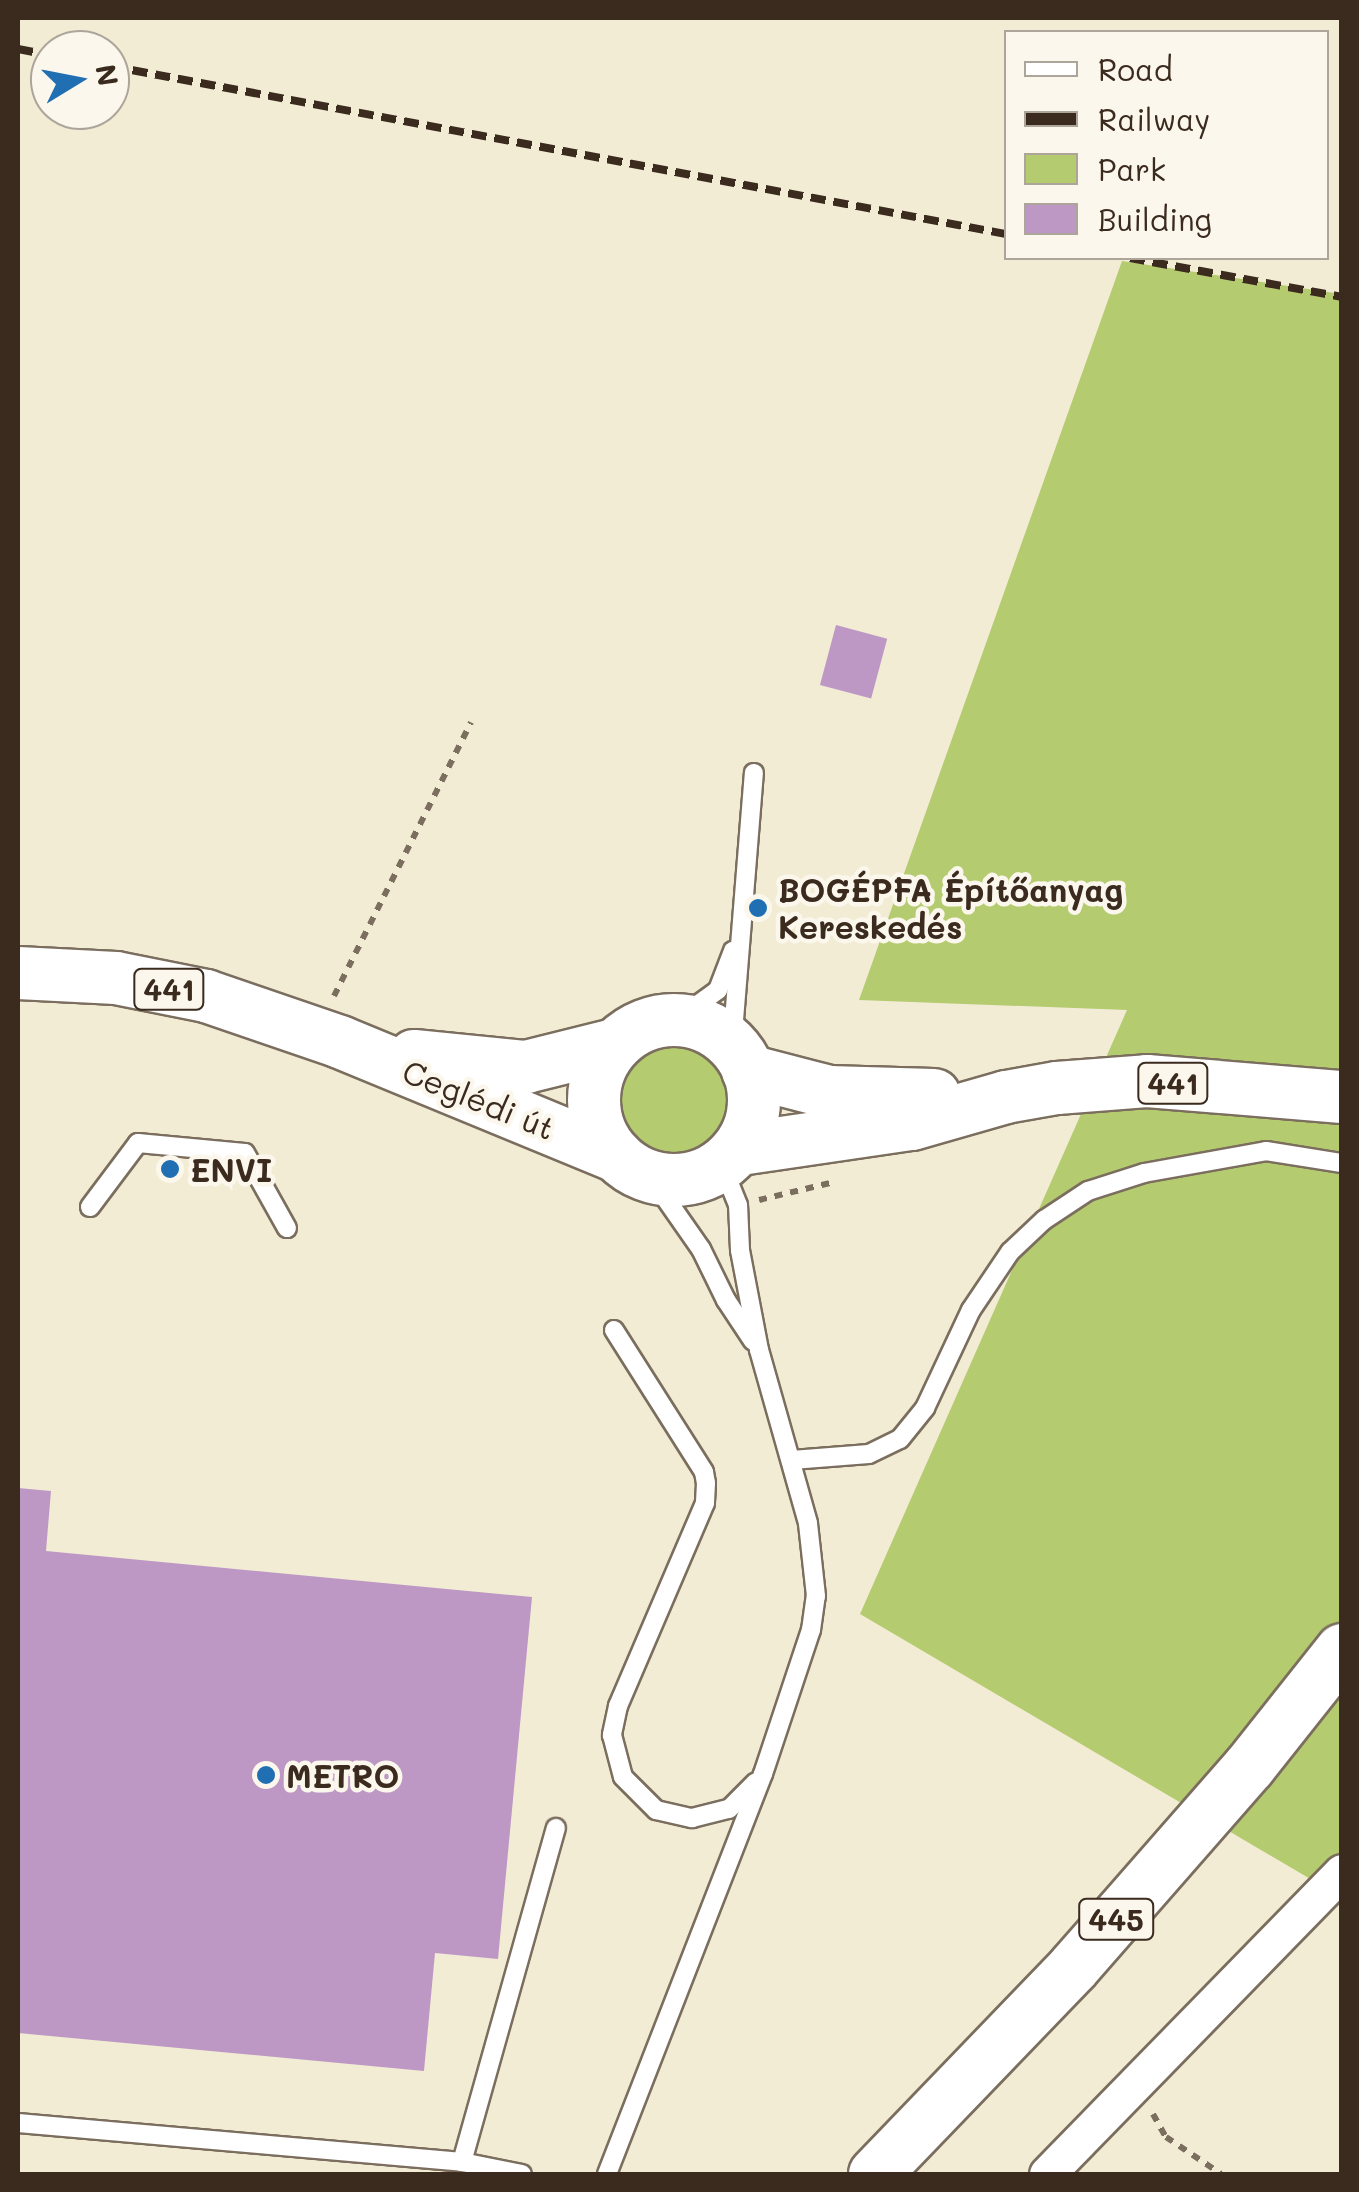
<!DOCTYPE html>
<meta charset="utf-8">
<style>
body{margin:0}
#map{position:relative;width:1359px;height:2192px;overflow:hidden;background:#f2ecd5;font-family:Mali,sans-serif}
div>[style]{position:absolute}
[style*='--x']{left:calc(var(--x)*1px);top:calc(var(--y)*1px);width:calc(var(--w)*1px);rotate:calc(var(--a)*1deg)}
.green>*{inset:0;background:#b4cb6f}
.round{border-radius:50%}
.building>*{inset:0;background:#bd98c5;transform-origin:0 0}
.path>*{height:6px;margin-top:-3px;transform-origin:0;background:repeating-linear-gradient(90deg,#7b6e5e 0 8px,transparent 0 16px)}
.roads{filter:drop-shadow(2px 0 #7b6e5e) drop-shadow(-2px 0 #7b6e5e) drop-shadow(0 2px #7b6e5e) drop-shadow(0 -2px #7b6e5e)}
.lane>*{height:18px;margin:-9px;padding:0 9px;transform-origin:9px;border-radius:9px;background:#fff}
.street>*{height:35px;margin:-17.5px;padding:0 17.5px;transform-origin:17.5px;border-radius:17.5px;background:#fff}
.primary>*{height:52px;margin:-26px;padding:0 26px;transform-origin:26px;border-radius:26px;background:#fff}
.primary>.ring{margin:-26px;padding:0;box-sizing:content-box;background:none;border:52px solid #fff;border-radius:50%}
.rail>*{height:8px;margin-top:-4px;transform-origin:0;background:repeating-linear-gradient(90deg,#3b2a1e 0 15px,transparent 0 23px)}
.dots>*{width:28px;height:28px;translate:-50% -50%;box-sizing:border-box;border:5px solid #fbf7ec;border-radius:50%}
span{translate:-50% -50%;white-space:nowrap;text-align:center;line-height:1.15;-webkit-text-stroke:9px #fbf7ec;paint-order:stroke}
.shield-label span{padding:2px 8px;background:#fbf7ec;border:2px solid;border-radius:8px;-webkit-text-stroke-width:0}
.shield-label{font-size:30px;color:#3b2a1e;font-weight:700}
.poi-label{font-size:32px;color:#3b2a1e;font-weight:700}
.left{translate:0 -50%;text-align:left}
.street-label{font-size:32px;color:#3b2a1e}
.frame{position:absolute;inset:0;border:20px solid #3b2a1e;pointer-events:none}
.legend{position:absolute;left:1004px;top:30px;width:325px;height:230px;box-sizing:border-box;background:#fbf7ec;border:2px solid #aea59a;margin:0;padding:12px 18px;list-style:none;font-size:30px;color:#3b2a1e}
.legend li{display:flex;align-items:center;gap:20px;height:50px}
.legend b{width:50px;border:2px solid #aea59a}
.north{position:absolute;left:30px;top:30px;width:100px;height:100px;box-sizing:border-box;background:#fbf7ec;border:2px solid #aea59a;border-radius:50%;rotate:80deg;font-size:28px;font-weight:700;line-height:40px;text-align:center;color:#3b2a1e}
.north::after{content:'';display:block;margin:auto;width:35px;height:45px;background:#1f6fb2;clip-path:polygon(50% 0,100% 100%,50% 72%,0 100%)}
</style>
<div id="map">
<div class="green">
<div style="clip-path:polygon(1122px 261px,1341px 294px,1341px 1897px,860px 1614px,1127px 1010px,859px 1000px)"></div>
<div class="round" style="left:612px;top:1036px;width:124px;height:124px"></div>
</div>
<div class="building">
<div style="left:836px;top:625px;width:53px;height:62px;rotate:15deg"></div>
<div style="clip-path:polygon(18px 1488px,51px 1491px,46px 1551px,532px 1597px,498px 1959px,435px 1953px,424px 2071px,18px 2033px)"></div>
</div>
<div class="path">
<div style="--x:334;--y:996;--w:306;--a:-63.4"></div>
<div style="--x:759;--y:1200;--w:73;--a:-13.5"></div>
<div style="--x:1153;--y:2114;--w:26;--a:61"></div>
<div style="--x:1166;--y:2137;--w:66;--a:33.9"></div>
</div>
<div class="roads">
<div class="lane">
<div style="--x:678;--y:1019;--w:49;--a:-35.9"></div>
<div style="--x:718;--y:990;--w:42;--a:-69"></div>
<div style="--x:732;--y:1045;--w:273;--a:-85.4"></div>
<div style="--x:650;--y:1176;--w:89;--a:55.1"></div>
<div style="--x:701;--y:1249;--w:57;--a:63.9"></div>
<div style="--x:726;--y:1300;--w:49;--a:56.6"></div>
<div style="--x:90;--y:1207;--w:80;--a:-53.1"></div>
<div style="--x:138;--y:1143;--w:107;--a:5.3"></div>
<div style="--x:245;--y:1153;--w:86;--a:60.8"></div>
<div style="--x:614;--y:1330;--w:168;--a:57.6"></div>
<div style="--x:704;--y:1472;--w:11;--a:80"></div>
<div style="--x:706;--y:1483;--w:20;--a:93"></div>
<div style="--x:705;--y:1503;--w:221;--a:113.2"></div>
<div style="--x:618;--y:1706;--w:30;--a:102"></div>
<div style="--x:612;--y:1735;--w:43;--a:75.3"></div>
<div style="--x:623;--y:1777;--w:47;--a:45"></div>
<div style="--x:656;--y:1810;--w:37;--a:13"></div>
<div style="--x:692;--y:1818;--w:38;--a:-14"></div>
<div style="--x:729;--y:1809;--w:38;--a:-45"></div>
<div style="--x:792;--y:1460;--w:77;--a:-4.5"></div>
<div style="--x:869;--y:1454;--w:34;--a:-26"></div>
<div style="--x:900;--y:1439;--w:40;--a:-51"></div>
<div style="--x:925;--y:1408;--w:108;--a:-64.9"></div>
<div style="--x:971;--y:1310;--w:70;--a:-56.1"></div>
<div style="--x:1010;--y:1252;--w:47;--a:-43.3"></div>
<div style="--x:1044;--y:1220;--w:53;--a:-33.4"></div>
<div style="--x:1088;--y:1191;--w:59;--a:-17.8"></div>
<div style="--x:1144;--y:1173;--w:124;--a:-10.2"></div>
<div style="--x:1266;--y:1151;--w:77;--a:9"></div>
<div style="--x:18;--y:2123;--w:446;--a:5"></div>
<div style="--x:462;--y:2162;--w:61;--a:11.3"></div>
<div style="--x:462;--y:2162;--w:347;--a:-74.3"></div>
<div style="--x:607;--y:2174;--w:429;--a:-68.7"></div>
<div style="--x:763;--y:1774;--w:152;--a:-71.6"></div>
<div style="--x:811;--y:1630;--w:34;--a:-82"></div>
<div style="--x:816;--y:1596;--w:73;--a:-96.3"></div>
<div style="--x:808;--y:1523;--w:180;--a:-105.8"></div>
<div style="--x:759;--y:1350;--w:102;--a:-100.8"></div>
<div style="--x:740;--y:1250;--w:45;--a:-92.5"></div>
<div style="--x:738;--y:1205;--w:27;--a:-112"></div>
<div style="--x:728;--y:1180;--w:24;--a:-85"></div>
</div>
<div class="street">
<div style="--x:1047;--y:2174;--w:422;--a:-45.7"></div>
</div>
<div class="primary">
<div style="--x:18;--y:973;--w:98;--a:2.9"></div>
<div style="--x:116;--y:978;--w:92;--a:11.3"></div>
<div style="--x:206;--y:996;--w:142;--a:18.9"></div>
<div style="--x:340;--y:1042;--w:300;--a:22.4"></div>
<div class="ring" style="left:594px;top:1020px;width:108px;height:108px"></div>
<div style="--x:414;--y:1056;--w:113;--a:5.6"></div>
<div style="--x:526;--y:1067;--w:91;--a:-14"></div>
<div style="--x:748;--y:1071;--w:84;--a:14.5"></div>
<div style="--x:829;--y:1092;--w:105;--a:1.6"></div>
<div style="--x:740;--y:1149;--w:174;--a:-8.3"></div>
<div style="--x:912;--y:1124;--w:98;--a:-16"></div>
<div style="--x:1006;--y:1097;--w:52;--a:-10"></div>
<div style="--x:1057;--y:1088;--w:90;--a:-4.4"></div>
<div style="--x:1147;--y:1081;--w:196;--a:4.7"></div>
<div style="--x:875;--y:2174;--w:287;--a:-46.1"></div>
<div style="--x:1074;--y:1967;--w:267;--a:-48.8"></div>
<div style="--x:1250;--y:1766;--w:148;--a:-51.6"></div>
</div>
</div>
<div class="rail">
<div style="--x:18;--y:49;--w:33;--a:11"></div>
<div style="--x:110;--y:66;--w:912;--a:10.62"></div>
<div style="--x:1130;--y:258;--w:216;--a:10.4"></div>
</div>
<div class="dots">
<div style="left:758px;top:908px;background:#1f6fb2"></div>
<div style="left:170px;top:1169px;background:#1f6fb2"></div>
<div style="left:266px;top:1775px;background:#1f6fb2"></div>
</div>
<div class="shield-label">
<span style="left:169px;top:989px">441</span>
<span style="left:1173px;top:1083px">441</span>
<span style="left:1116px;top:1919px">445</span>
</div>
<div class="poi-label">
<span class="left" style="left:778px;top:908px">BOGÉPFA Építőanyag<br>Kereskedés</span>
<span class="left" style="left:190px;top:1169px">ENVI</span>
<span class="left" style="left:286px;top:1775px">METRO</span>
</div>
<div class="street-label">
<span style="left:479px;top:1099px;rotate:22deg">Ceglédi út</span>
</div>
<div class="frame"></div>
<ul class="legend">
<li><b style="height:12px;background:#fff"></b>Road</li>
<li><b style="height:12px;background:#3b2a1e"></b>Railway</li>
<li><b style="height:28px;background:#b4cb6f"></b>Park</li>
<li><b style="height:28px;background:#bd98c5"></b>Building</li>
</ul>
<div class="north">N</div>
</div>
